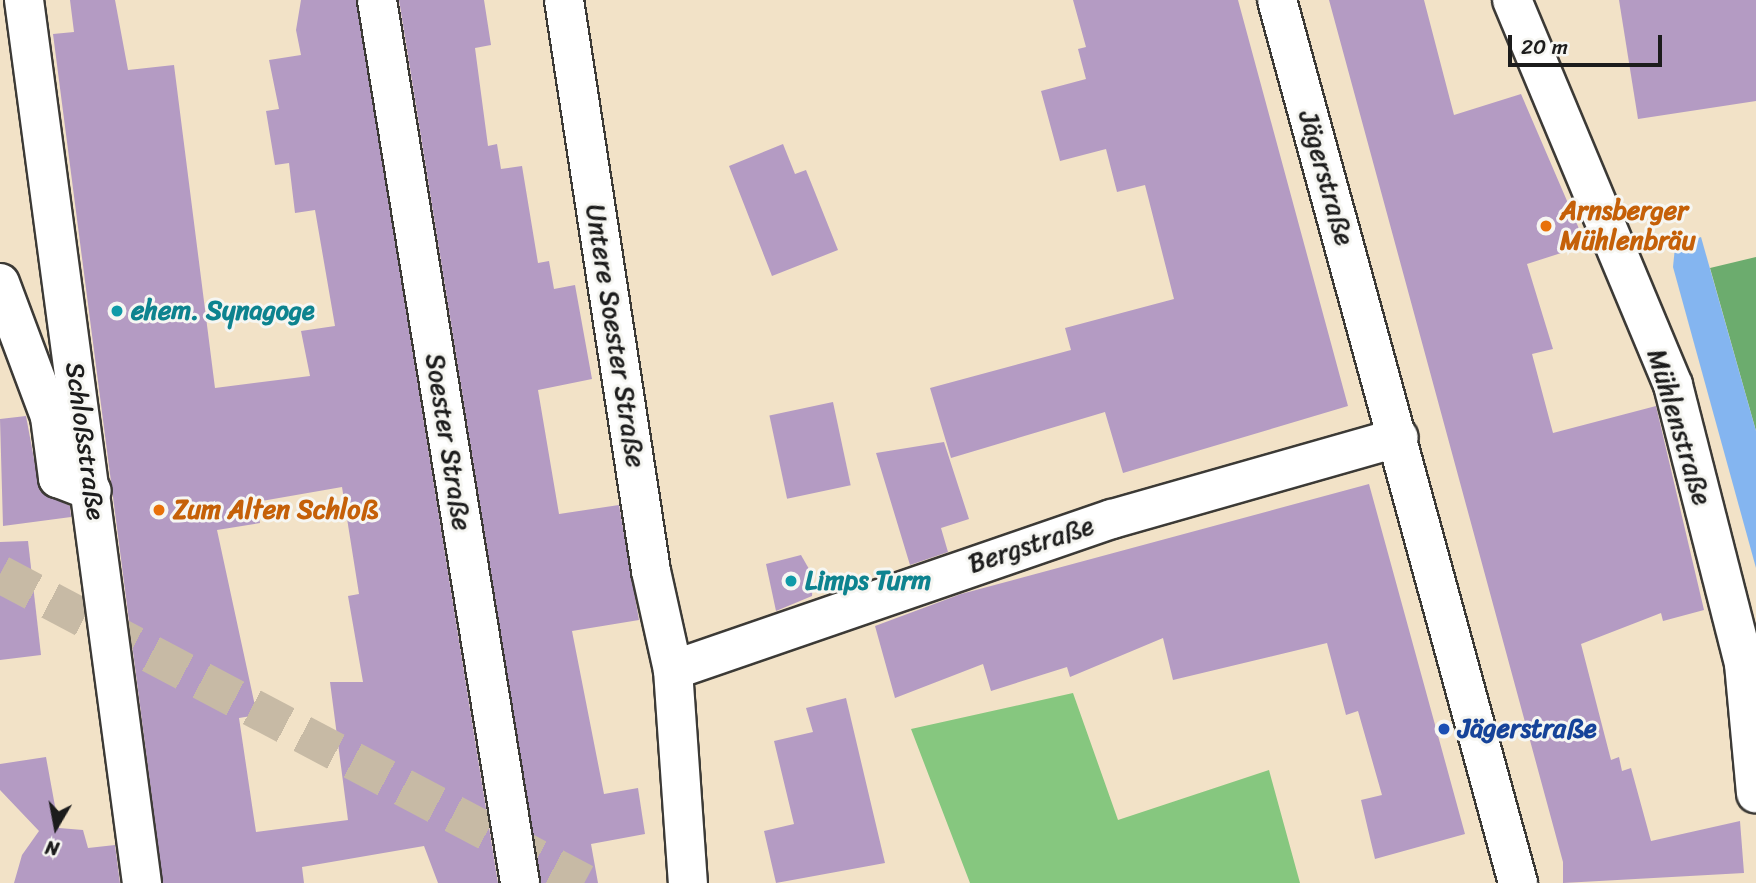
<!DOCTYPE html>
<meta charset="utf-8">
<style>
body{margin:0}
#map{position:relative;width:1756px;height:883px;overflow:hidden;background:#f2e2c7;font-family:Sriracha,sans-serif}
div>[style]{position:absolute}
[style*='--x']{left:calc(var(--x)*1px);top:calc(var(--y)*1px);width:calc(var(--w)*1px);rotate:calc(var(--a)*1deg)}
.green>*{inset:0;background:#86c77f}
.forest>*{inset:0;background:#6cac6e}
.water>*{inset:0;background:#84b5f0}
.building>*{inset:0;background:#b49bc3;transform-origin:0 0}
.major-tunnel>*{height:38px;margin-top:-19px;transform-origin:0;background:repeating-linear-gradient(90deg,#c7baa5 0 38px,transparent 0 57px)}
.roads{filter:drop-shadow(2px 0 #3c3a36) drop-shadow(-2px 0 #3c3a36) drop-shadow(0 2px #3c3a36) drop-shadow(0 -2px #3c3a36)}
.minor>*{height:38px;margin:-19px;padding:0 19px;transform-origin:19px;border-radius:19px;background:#fff}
.dots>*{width:19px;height:19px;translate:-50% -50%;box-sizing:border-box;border:4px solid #f6f6f2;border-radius:50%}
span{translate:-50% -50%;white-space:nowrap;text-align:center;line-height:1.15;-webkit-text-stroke:6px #f6f6f2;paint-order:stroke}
.street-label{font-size:26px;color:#1c1c1c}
.food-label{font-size:26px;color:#c56008;font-weight:700}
.left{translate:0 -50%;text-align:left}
.culture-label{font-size:26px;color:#0d838f;font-weight:700}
.transit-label{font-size:26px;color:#164399;font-weight:700}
.north{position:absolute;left:21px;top:792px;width:70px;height:70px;-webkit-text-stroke:5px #f6f6f2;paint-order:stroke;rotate:190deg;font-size:19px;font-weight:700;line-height:28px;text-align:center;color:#1c1c1c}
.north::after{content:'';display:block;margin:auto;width:24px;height:32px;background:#1c1c1c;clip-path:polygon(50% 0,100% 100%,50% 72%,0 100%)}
.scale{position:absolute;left:1508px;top:35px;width:154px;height:32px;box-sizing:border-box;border:4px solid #1c1c1c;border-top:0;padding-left:9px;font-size:21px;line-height:24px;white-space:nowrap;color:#1c1c1c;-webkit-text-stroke:5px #f6f6f2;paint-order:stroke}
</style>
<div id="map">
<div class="green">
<div style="clip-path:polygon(1073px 693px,1118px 820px,1269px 770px,1300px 883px,970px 883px,911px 729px)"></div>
</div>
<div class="forest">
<div style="clip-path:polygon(1756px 257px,1756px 431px,1710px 268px)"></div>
</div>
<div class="water">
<div style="clip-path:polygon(1701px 237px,1756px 431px,1756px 568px,1673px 267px,1675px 247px)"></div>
</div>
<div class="building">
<div style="clip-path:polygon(evenodd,70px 0,115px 0,128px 70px,174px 65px,215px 388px,310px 376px,301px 331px,335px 326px,315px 210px,295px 213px,289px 163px,275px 165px,266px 111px,279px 109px,269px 60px,301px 55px,296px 30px,301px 0,356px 0,498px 883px,438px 883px,424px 846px,302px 867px,304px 883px,163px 883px,53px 34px,74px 32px,70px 0,342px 487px,359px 594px,348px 596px,363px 682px,330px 682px,348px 820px,256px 832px,239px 718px,257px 715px,217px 530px,260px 523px,256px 502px,342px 487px)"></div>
<div style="clip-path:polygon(399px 0,484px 0,491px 45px,475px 48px,488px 146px,497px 144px,501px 169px,522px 166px,538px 263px,549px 261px,554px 289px,575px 285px,592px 379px,538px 390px,559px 514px,619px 505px,639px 620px,572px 631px,604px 794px,638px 788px,645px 834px,591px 844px,598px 883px,541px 883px)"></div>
<div style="clip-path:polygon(1073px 0,1238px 0,1348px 406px,1123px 473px,1105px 412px,951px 458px,930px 388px,1071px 350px,1065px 328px,1174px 299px,1145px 185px,1117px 192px,1106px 149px,1060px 161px,1041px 91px,1086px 79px,1078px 49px,1086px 47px)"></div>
<div style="clip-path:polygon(1329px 0,1424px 0,1454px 115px,1521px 94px,1586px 245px,1527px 264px,1553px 349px,1532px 354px,1553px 433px,1656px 406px,1704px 610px,1663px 621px,1661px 613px,1581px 644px,1611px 760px,1619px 757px,1622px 771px,1631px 768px,1651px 841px,1740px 821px,1744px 873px,1563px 883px,1563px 862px)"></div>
<div style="clip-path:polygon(1619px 0,1756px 0,1756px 101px,1638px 119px)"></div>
<div style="clip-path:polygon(783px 144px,795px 174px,806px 170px,838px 250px,772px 276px,729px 166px)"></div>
<div style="left:833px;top:402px;width:85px;height:65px;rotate:78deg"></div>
<div style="clip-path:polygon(26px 416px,40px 491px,70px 506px,71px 517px,3px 526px,0 419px)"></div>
<div style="clip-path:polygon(944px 442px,969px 519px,941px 528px,948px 552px,910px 565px,876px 453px)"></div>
<div style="clip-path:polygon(1369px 484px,1465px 834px,1375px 859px,1361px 800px,1382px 795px,1358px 711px,1346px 715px,1327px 643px,1173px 680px,1163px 638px,1070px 677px,1067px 667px,991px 691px,983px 664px,895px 698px,875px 626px,961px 594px)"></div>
<div style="clip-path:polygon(28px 541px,41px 655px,0 660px,0 542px)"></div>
<div style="clip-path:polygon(801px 555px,813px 576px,812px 596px,776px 611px,766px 564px)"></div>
<div style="clip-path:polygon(846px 698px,885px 863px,776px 883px,764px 831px,794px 824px,774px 741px,813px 732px,806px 708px)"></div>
<div style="clip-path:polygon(46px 757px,59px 828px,83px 830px,88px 848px,115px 845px,120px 883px,14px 883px,22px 855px,39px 831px,0 790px,0 764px)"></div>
</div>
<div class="major-tunnel">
<div style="--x:0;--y:574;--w:661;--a:27.88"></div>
</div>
<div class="roads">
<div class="minor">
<div style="--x:24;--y:0;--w:891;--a:82.39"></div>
<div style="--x:377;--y:0;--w:895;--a:80.8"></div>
<div style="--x:564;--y:0;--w:578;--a:81.34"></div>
<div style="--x:651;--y:571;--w:101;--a:77.5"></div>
<div style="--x:673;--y:670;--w:214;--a:86"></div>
<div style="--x:1277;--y:0;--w:915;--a:74.73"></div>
<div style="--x:1512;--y:0;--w:417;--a:67.3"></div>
<div style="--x:1673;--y:385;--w:288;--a:75.7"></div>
<div style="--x:1744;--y:664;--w:130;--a:84.7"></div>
<div style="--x:0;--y:283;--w:143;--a:69.5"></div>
<div style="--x:50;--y:417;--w:62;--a:82.5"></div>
<div style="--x:58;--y:478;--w:36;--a:21"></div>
<div style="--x:673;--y:670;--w:464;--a:-19"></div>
<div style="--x:1112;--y:519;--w:298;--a:-15.9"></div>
</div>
</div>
<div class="dots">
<div style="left:1546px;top:226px;background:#e8710a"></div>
<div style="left:117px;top:311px;background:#0f9aa8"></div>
<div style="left:159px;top:510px;background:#e8710a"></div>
<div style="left:791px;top:581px;background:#0f9aa8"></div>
<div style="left:1444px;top:729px;background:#1a4fb4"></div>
</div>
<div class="street-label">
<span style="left:1326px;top:178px;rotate:74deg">Jägerstraße</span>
<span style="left:615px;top:336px;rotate:81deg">Untere Soester Straße</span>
<span style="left:1679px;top:427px;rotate:73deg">Mühlenstraße</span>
<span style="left:85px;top:441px;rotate:82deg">Schloßstraße</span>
<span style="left:448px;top:442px;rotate:81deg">Soester Straße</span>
<span style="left:1031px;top:545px;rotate:-18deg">Bergstraße</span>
</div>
<div class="food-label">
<span class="left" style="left:1560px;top:226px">Arnsberger<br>Mühlenbräu</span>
<span class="left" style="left:173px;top:510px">Zum Alten Schloß</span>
</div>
<div class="culture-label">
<span class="left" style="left:131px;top:311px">ehem. Synagoge</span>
<span class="left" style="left:805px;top:581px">Limps Turm</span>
</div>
<div class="transit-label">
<span class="left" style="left:1458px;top:729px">Jägerstraße</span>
</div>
<div class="north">N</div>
<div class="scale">20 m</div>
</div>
